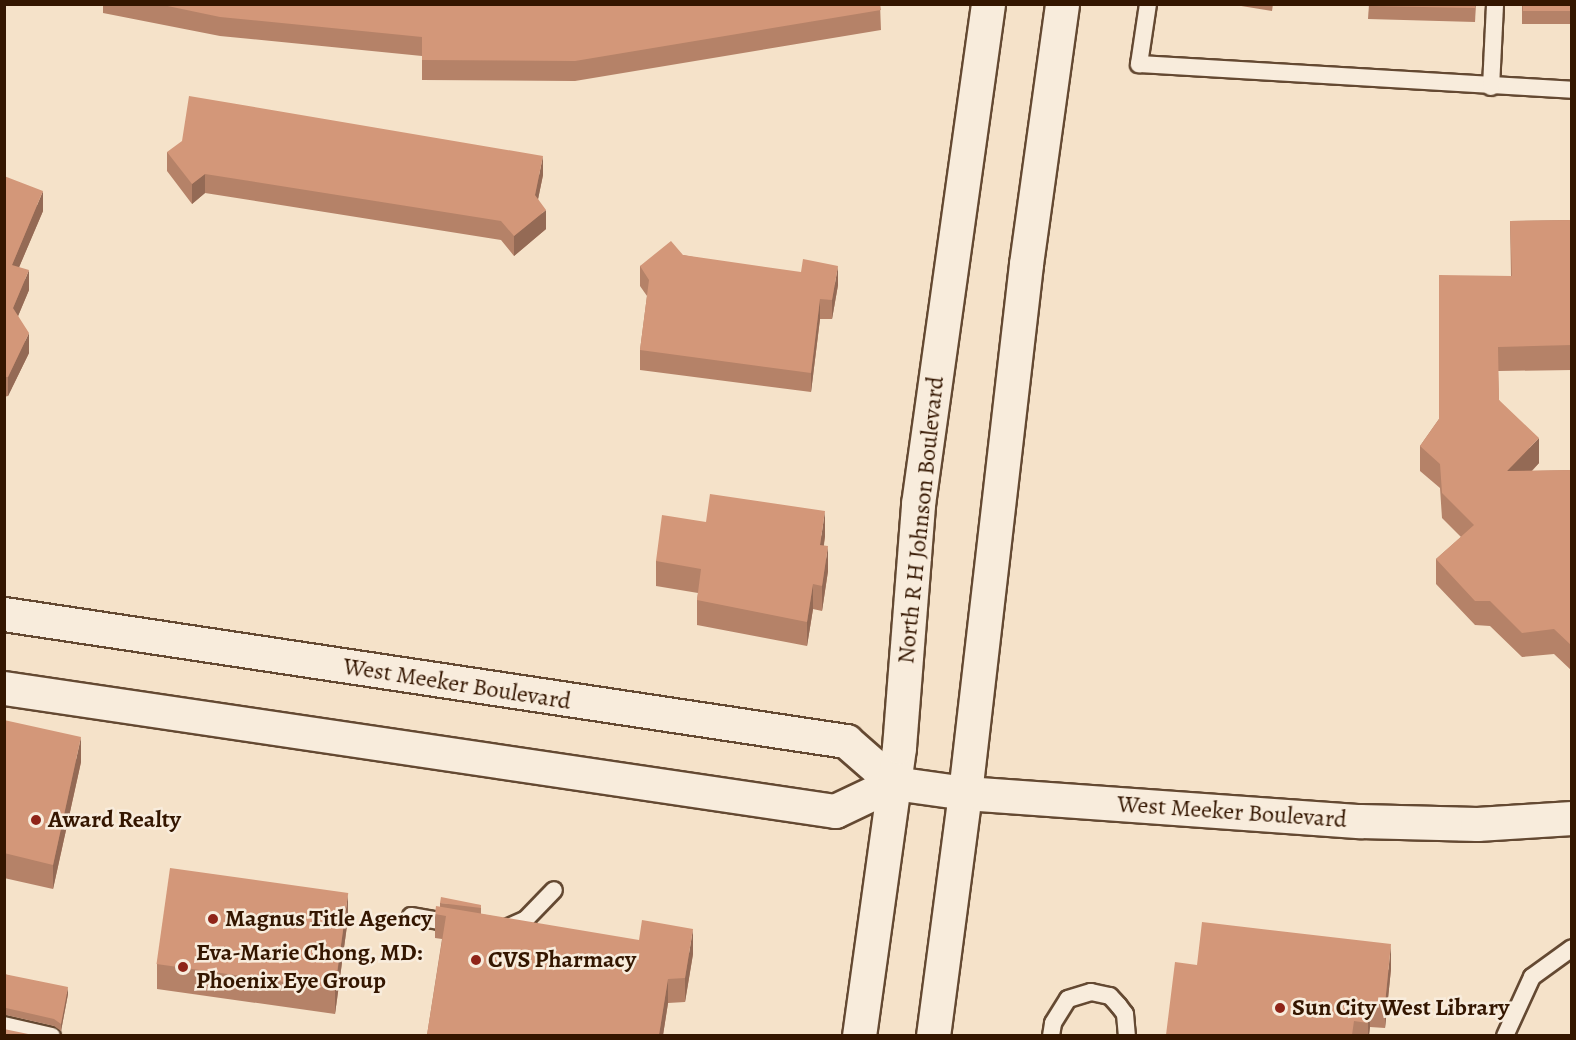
<!DOCTYPE html>
<style>
body{margin:0}
#map{position:relative;width:1576px;height:1040px;overflow:hidden;background:#f5e2c9;font-family:Alegreya,serif}
div>[style]{position:absolute}
[style*='--x']{left:calc(var(--x)*1px);top:calc(var(--y)*1px);width:calc(var(--w)*1px);rotate:calc(var(--a)*1deg)}
.roads{filter:drop-shadow(2px 0 #644932) drop-shadow(-2px 0 #644932) drop-shadow(0 2px #644932) drop-shadow(0 -2px #644932)}
.service>*{height:16px;margin:-8px;padding:0 8px;transform-origin:8px;border-radius:8px;background:#f8ecdc}
.tertiary>*{height:33px;margin:-16.5px;padding:0 16.5px;transform-origin:16.5px;border-radius:16.5px;background:#f8ecdc}
.secondary>*{height:33px;margin:-16.5px;padding:0 16.5px;transform-origin:16.5px;border-radius:16.5px;background:#f8ecdc}
.wall>*{inset:0;background:#b58268;transform-origin:0 0}
.shaded-wall>*{inset:0;background:#946a55;transform-origin:0 0}
.building>*{inset:0;background:#d39779;transform-origin:0 0}
.dots>*{width:16px;height:16px;translate:-50% -50%;box-sizing:border-box;border:3px solid #f8ecdc;border-radius:50%}
span{translate:-50% -50%;white-space:nowrap;text-align:center;line-height:1.15;-webkit-text-stroke:5px #f8ecdc;paint-order:stroke}
.street-label{font-size:24px;color:#341600}
.poi-label{font-size:24px;color:#341600;font-weight:700}
.left{translate:0 -50%;text-align:left}
.frame{position:absolute;inset:0;border:6px solid #341600;pointer-events:none}
</style>
<div id="map">
<div class="roads">
<div class="service">
<div style="--x:1148;--y:4;--w:61;--a:98.5"></div>
<div style="--x:1139;--y:64;--w:434;--a:3.4"></div>
<div style="--x:1491;--y:87;--w:83;--a:-87.2"></div>
<div style="--x:411;--y:916;--w:47;--a:9.9"></div>
<div style="--x:504;--y:929;--w:24;--a:-24"></div>
<div style="--x:526;--y:919;--w:40;--a:-46"></div>
<div style="--x:4;--y:1025;--w:49;--a:12.9"></div>
<div style="--x:1051;--y:1036;--w:13;--a:-81"></div>
<div style="--x:1053;--y:1023;--w:28;--a:-58"></div>
<div style="--x:1068;--y:999;--w:24;--a:-17"></div>
<div style="--x:1091;--y:992;--w:19;--a:12"></div>
<div style="--x:1110;--y:996;--w:13;--a:48"></div>
<div style="--x:1119;--y:1006;--w:10;--a:53"></div>
<div style="--x:1125;--y:1014;--w:22;--a:85"></div>
<div style="--x:1505;--y:1036;--w:65;--a:-65.4"></div>
<div style="--x:1532;--y:977;--w:49;--a:-35.9"></div>
</div>
<div class="tertiary">
<div style="--x:965;--y:793;--w:396;--a:4.1"></div>
<div style="--x:1360;--y:821;--w:117;--a:1.5"></div>
<div style="--x:1477;--y:824;--w:95;--a:-3.6"></div>
</div>
<div class="secondary">
<div style="--x:4;--y:614;--w:852;--a:8.58"></div>
<div style="--x:846;--y:741;--w:64;--a:41.2"></div>
<div style="--x:4;--y:688;--w:840;--a:8.42"></div>
<div style="--x:835;--y:811;--w:65;--a:-25.4"></div>
<div style="--x:894;--y:783;--w:72;--a:8"></div>
<div style="--x:859;--y:1036;--w:292;--a:-82.1"></div>
<div style="--x:899;--y:747;--w:244;--a:-85.5"></div>
<div style="--x:918;--y:504;--w:505;--a:-82.03"></div>
<div style="--x:933;--y:1036;--w:245;--a:-82.5"></div>
<div style="--x:965;--y:793;--w:533;--a:-83.42"></div>
<div style="--x:1026;--y:264;--w:262;--a:-82.1"></div>
</div>
</div>
<div class="wall">
<div style="clip-path:polygon(103px 4px,880px 4px,881px 30px,575px 81px,422px 80px,422px 56px,220px 36px,103px 13px)"></div>
<div style="clip-path:polygon(1229px 4px,1273px 4px,1272px 11px)"></div>
<div style="clip-path:polygon(1369px 4px,1476px 4px,1475px 22px,1368px 19px)"></div>
<div style="left:1522px;top:4px;width:50px;height:20px"></div>
<div style="clip-path:polygon(167px 152px,543px 175px,538px 199px,546px 229px,514px 256px,501px 240px,205px 193px,192px 204px,167px 171px)"></div>
<div style="clip-path:polygon(4px 176px,43px 211px,19px 267px,29px 290px,18px 316px,29px 353px,8px 396px,4px 397px)"></div>
<div style="clip-path:polygon(1572px 220px,1572px 370px,1498px 371px,1499px 400px,1539px 463px,1532px 471px,1572px 470px,1572px 671px,1554px 654px,1522px 657px,1490px 626px,1475px 625px,1436px 584px,1436px 559px,1461px 537px,1442px 518px,1440px 488px,1420px 471px,1420px 446px,1439px 419px,1511px 276px,1510px 221px)"></div>
<div style="clip-path:polygon(683px 255px,838px 285px,832px 319px,820px 319px,811px 392px,640px 370px,640px 350px,647px 296px,640px 286px,640px 266px)"></div>
<div style="clip-path:polygon(706px 522px,825px 536px,824px 545px,828px 571px,822px 611px,813px 609px,807px 646px,697px 625px,697px 600px,698px 593px,656px 586px,656px 561px)"></div>
<div style="clip-path:polygon(4px 720px,81px 762px,53px 889px,4px 878px)"></div>
<div style="clip-path:polygon(440px 903px,481px 905px,481px 914px,693px 954px,685px 1002px,668px 1003px,663px 1035px,427px 1035px,442px 939px,435px 938px,435px 914px,440px 907px)"></div>
<div style="clip-path:polygon(348px 918px,335px 1014px,157px 989px,157px 964px)"></div>
<div style="clip-path:polygon(1391px 969px,1385px 1028px,1370px 1027px,1369px 1035px,1166px 1035px)"></div>
<div style="clip-path:polygon(4px 974px,68px 994px,61px 1031px,54px 1026px,6px 1015px,4px 1015px)"></div>
</div>
<div class="shaded-wall">
<div style="clip-path:polygon(543px 156px,543px 175px,535px 214px,535px 195px)"></div>
<div style="clip-path:polygon(205px 174px,205px 193px,192px 204px,192px 184px)"></div>
<div style="clip-path:polygon(43px 191px,43px 211px,12px 284px,12px 265px)"></div>
<div style="clip-path:polygon(546px 210px,546px 229px,514px 256px,514px 236px)"></div>
<div style="clip-path:polygon(838px 266px,838px 285px,832px 319px,832px 300px)"></div>
<div style="clip-path:polygon(29px 270px,29px 290px,13px 328px,13px 308px)"></div>
<div style="clip-path:polygon(820px 299px,820px 319px,811px 392px,811px 373px)"></div>
<div style="clip-path:polygon(29px 333px,29px 353px,8px 396px,8px 377px)"></div>
<div style="clip-path:polygon(1539px 438px,1539px 463px,1507px 496px,1507px 471px)"></div>
<div style="clip-path:polygon(825px 511px,825px 536px,820px 569px,820px 545px)"></div>
<div style="clip-path:polygon(828px 546px,828px 571px,822px 611px,822px 586px)"></div>
<div style="clip-path:polygon(813px 584px,813px 609px,807px 646px,807px 622px)"></div>
<div style="clip-path:polygon(81px 737px,81px 762px,53px 889px,53px 865px)"></div>
<div style="clip-path:polygon(348px 894px,348px 918px,335px 1014px,335px 990px)"></div>
<div style="clip-path:polygon(693px 929px,693px 954px,685px 1002px,685px 978px)"></div>
<div style="clip-path:polygon(1391px 944px,1391px 969px,1385px 1028px,1385px 1004px)"></div>
<div style="clip-path:polygon(668px 979px,668px 1003px,663px 1035px,659px 1035px)"></div>
<div style="clip-path:polygon(68px 987px,68px 994px,61px 1031px,61px 1024px)"></div>
<div style="clip-path:polygon(1370px 1002px,1370px 1027px,1369px 1035px,1368px 1035px,1368px 1023px)"></div>
<div style="left:4px;top:1008px;width:2px;height:7px"></div>
</div>
<div class="building">
<div style="clip-path:polygon(158px 4px,880px 4px,881px 10px,575px 61px,422px 60px,422px 37px,220px 17px)"></div>
<div style="clip-path:polygon(1369px 4px,1475px 4px,1475px 8px,1368px 6px)"></div>
<div style="left:1523px;top:4px;width:49px;height:7px"></div>
<div style="clip-path:polygon(189px 96px,543px 156px,535px 195px,546px 210px,514px 236px,501px 221px,205px 174px,192px 184px,167px 152px,182px 141px)"></div>
<div style="clip-path:polygon(4px 176px,43px 191px,12px 265px,29px 270px,13px 308px,29px 333px,8px 377px,4px 377px)"></div>
<div style="clip-path:polygon(1572px 220px,1572px 345px,1498px 347px,1499px 400px,1539px 438px,1507px 471px,1572px 470px,1572px 646px,1554px 629px,1522px 633px,1490px 601px,1475px 601px,1436px 559px,1474px 525px,1442px 493px,1440px 464px,1420px 446px,1439px 419px,1439px 275px,1512px 276px,1510px 221px)"></div>
<div style="clip-path:polygon(671px 241px,683px 255px,801px 272px,803px 259px,838px 266px,832px 300px,820px 299px,811px 373px,640px 350px,649px 280px,640px 266px)"></div>
<div style="clip-path:polygon(710px 494px,825px 511px,820px 545px,828px 546px,822px 586px,813px 584px,807px 622px,697px 600px,701px 569px,656px 561px,662px 515px,706px 522px)"></div>
<div style="clip-path:polygon(4px 720px,81px 737px,53px 865px,4px 853px)"></div>
<div style="left:170px;top:868px;width:180px;height:97px;rotate:8deg"></div>
<div style="clip-path:polygon(441px 897px,481px 905px,481px 908px,440px 903px)"></div>
<div style="clip-path:polygon(436px 906px,639px 940px,642px 920px,693px 929px,685px 978px,668px 979px,659px 1035px,427px 1035px,446px 916px,435px 914px)"></div>
<div style="clip-path:polygon(1202px 922px,1391px 944px,1385px 1004px,1370px 1002px,1368px 1023px,1354px 1021px,1352px 1035px,1166px 1035px,1175px 962px,1197px 965px)"></div>
<div style="clip-path:polygon(4px 974px,68px 987px,61px 1024px,54px 1019px,6px 1008px,4px 1008px)"></div>
<div style="clip-path:polygon(4px 1029px,33px 1035px,4px 1035px)"></div>
</div>
<div class="dots">
<div style="left:36px;top:820px;background:#8f2418"></div>
<div style="left:213px;top:919px;background:#8f2418"></div>
<div style="left:476px;top:960px;background:#8f2418"></div>
<div style="left:183px;top:967px;background:#8f2418"></div>
<div style="left:1280px;top:1008px;background:#8f2418"></div>
</div>
<div class="street-label">
<span style="left:921px;top:520px;rotate:-84deg">North R H Johnson Boulevard</span>
<span style="left:457px;top:684px;rotate:9deg">West Meeker Boulevard</span>
<span style="left:1232px;top:812px;rotate:4deg">West Meeker Boulevard</span>
</div>
<div class="poi-label">
<span class="left" style="left:48px;top:820px">Award Realty</span>
<span class="left" style="left:225px;top:919px">Magnus Title Agency</span>
<span class="left" style="left:196px;top:967px">Eva-Marie Chong, MD:<br>Phoenix Eye Group</span>
<span class="left" style="left:488px;top:960px">CVS Pharmacy</span>
<span class="left" style="left:1292px;top:1008px">Sun City West Library</span>
</div>
<div class="frame"></div>
</div>
